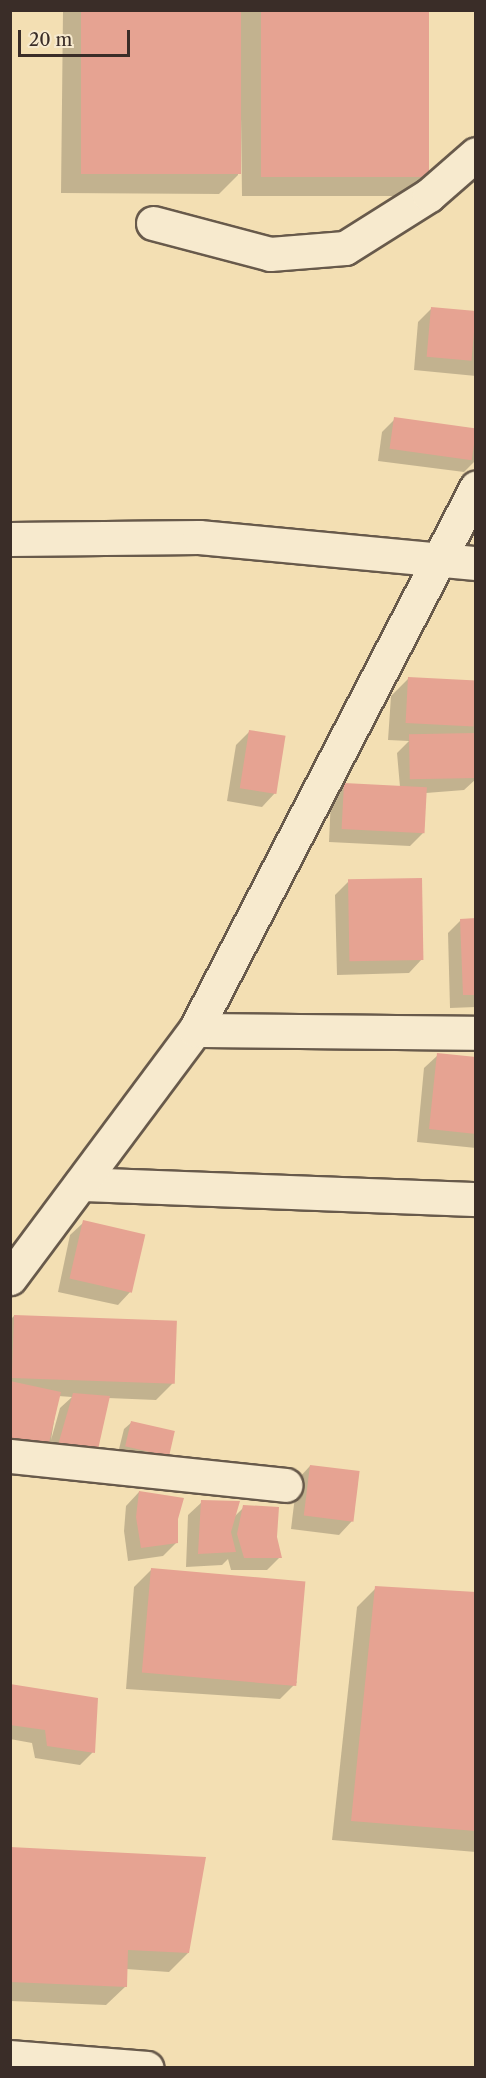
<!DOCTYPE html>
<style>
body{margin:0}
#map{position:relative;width:486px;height:2078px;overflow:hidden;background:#f3dfb3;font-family:"Libre Caslon Text",serif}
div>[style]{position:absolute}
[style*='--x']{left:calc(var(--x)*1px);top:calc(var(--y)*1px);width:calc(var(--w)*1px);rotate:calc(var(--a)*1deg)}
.shadow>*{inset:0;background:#0003}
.building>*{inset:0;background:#e6a392;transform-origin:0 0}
.roads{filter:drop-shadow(2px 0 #685a4b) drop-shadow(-2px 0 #685a4b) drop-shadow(0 2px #685a4b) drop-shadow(0 -2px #685a4b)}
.minor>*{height:33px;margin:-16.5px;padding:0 16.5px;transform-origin:16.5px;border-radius:16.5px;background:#f7eace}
span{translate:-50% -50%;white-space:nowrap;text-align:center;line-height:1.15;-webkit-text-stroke:6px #f7eace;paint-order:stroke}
.frame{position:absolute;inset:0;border:12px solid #3a2d28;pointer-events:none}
.scale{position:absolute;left:18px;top:30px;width:112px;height:27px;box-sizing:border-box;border:3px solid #3a2d28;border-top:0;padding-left:8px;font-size:18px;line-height:21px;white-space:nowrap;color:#3a2d28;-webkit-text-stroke:4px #f7eace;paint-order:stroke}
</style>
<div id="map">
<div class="shadow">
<div style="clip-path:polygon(63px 10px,428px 10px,427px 177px,407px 196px,242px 196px,240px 39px,238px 175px,219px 194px,61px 193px)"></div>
<div style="clip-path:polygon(432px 308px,476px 312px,476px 376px,414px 370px,418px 322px)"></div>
<div style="clip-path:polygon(395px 419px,476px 429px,476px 460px,464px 472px,378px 461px,382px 432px)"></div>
<div style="clip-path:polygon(408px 679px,476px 682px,476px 779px,464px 790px,426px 793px,423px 833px,410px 846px,329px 842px,331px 797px,344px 784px,400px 787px,397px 753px,409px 741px,388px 740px,391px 696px)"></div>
<div style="clip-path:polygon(249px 732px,275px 793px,262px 807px,227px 801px,236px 745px)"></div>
<div style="clip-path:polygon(348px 882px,422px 959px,409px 973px,337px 975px,335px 895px)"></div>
<div style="clip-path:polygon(461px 920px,476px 920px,476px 1007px,450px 1008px,448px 933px)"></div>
<div style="clip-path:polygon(438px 1055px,476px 1059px,476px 1148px,417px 1142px,424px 1068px)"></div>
<div style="clip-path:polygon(84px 1222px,131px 1291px,118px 1305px,58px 1292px,70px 1235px)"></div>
<div style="clip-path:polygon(evenodd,14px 1316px,173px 1383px,156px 1400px,108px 1398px,96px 1453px,10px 1455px,10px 1320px,14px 1316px,58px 1396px,72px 1397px,60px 1408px,51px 1440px,58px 1396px)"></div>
<div style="clip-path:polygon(132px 1422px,167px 1456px,118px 1453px,124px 1429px)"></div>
<div style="clip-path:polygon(310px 1466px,352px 1521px,339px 1535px,291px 1529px,297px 1480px)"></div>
<div style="clip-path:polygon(139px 1492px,177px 1518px,177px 1542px,163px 1556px,128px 1561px,124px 1531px,126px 1506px)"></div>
<div style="clip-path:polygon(202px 1502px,233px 1518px,244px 1507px,276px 1537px,280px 1557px,267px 1570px,231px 1570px,228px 1559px,222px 1565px,186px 1567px,188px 1515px)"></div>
<div style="clip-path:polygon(151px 1570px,297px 1682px,280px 1699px,126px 1689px,134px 1587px)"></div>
<div style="clip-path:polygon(376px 1588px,476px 1594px,476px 1852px,332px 1840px,357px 1607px)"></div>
<div style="clip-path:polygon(10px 1685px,93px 1752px,80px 1765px,35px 1758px,32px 1743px,10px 1739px)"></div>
<div style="clip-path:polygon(10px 1849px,188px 1953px,169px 1972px,126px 1969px,126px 1986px,106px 2005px,10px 2001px)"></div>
</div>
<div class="building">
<div style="left:81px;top:10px;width:160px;height:164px"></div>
<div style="left:261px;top:10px;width:168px;height:167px"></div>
<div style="left:431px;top:307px;width:45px;height:50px;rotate:5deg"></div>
<div style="left:394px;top:417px;width:83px;height:32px;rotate:8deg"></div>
<div style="left:408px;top:677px;width:68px;height:46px;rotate:3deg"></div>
<div style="left:249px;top:730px;width:37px;height:59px;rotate:9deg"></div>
<div style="left:475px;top:733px;width:45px;height:66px;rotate:89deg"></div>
<div style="left:344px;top:783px;width:83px;height:46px;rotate:3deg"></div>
<div style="left:422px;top:878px;width:82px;height:74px;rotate:89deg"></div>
<div style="clip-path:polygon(476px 918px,476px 995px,463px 995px,460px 919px)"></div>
<div style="clip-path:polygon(437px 1053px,476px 1057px,476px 1134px,429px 1129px)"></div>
<div style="left:83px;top:1220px;width:64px;height:60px;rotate:13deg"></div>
<div style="left:14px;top:1315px;width:163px;height:63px;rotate:2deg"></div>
<div style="clip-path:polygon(10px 1381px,61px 1392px,48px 1447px,10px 1439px)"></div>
<div style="clip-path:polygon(73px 1393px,110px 1396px,97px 1454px,58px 1445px)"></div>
<div style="left:131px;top:1421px;width:45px;height:26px;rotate:13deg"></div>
<div style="left:310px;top:1465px;width:50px;height:51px;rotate:7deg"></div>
<div style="clip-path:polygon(139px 1491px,184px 1498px,178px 1519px,178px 1543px,141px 1548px,136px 1517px)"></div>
<div style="clip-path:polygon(201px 1500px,240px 1501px,231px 1532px,236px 1552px,198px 1554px)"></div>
<div style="clip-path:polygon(243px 1505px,279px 1507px,277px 1537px,282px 1558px,244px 1558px,237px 1534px)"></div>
<div style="left:151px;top:1568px;width:155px;height:105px;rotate:5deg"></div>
<div style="clip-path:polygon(375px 1586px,476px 1592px,476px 1831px,351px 1821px)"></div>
<div style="clip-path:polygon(10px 1684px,98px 1698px,95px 1753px,47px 1746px,45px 1730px,10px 1725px)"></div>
<div style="clip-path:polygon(10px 1847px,206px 1857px,189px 1953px,128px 1950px,127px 1987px,10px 1982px)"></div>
</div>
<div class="roads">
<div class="minor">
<div style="--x:153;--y:223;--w:121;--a:14.8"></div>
<div style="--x:270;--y:254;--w:75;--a:-4.6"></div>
<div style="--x:345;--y:248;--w:99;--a:-32.2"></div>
<div style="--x:429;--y:195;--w:62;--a:-41.1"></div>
<div style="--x:10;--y:539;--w:189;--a:-0.6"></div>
<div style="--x:199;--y:537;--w:278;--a:5.4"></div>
<div style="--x:195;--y:1030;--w:281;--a:0.6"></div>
<div style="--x:81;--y:1184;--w:395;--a:2.2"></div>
<div style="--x:10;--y:1278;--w:309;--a:-53.3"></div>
<div style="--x:195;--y:1030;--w:611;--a:-62.6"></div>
<div style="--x:10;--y:1456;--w:277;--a:6"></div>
<div style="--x:10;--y:2057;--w:137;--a:4.6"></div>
</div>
</div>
<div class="frame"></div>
<div class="scale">20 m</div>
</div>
